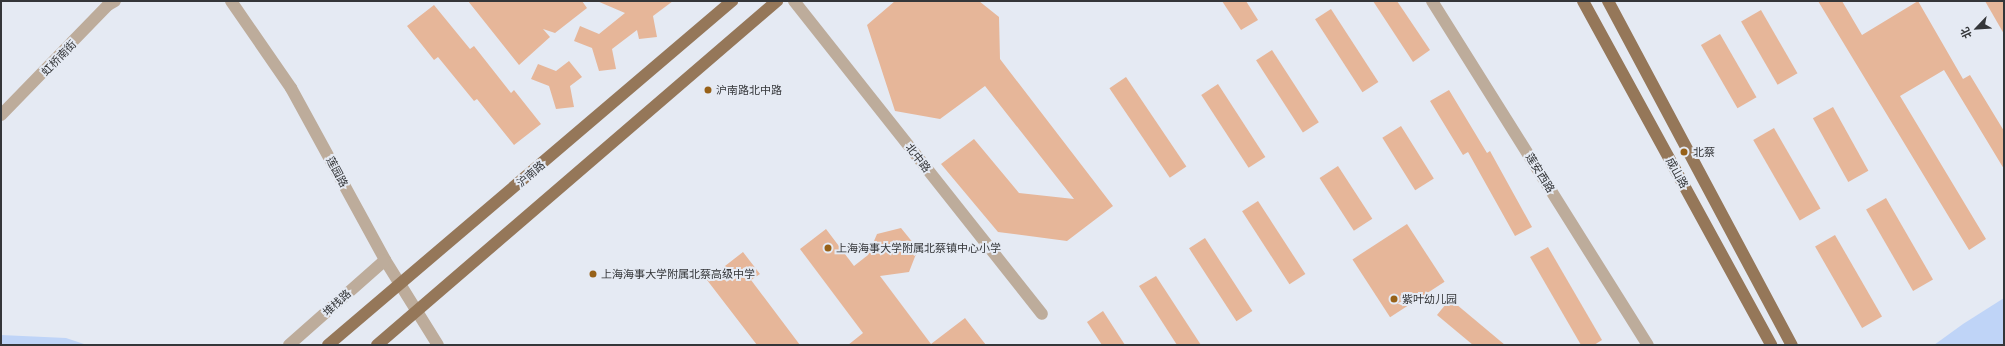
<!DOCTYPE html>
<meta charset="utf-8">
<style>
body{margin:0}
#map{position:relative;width:2005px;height:346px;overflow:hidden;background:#e5eaf3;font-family:"IBM Plex Sans","Noto Sans SC",sans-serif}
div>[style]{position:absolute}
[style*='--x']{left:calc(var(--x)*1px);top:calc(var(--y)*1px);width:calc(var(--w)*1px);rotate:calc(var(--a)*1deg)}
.water>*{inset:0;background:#bfd4f7}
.building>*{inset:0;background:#e6b699;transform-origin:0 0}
.minor>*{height:12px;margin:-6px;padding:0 6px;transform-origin:6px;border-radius:6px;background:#bdac9b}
.major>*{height:12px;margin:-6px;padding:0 6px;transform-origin:6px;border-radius:6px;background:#957759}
.dots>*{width:11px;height:11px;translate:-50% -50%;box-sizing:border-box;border:2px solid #e5eaf3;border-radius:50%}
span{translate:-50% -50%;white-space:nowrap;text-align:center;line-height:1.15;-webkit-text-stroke:4px #e5eaf3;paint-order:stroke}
.street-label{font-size:11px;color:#343639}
.poi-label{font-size:11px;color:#343639}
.left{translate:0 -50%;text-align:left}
.frame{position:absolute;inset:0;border:2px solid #343639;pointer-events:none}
.north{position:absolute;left:1957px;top:8px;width:40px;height:40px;-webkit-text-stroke:3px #e5eaf3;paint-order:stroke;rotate:245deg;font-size:11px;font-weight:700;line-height:16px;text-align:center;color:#343639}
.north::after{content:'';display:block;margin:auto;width:14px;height:18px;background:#343639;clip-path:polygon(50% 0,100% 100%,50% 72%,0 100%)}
</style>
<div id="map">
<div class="water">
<div style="clip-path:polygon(2004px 298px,2004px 345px,1934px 345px,1963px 324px)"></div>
<div style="clip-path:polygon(1px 335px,66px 338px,87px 345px,1px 345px)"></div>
</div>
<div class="building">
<div style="clip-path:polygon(468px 1px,582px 1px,587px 8px,555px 33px,543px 29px,550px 37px,519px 65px)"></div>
<div style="clip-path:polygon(597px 1px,673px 1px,653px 16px,657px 37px,639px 39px,637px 30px,612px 49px,616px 69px,599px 71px,592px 48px,574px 41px,580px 26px,599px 34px,625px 13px)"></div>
<div style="clip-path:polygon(895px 1px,979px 1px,999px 17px,1000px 59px,1113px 206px,1067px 241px,998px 232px,941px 164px,974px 139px,1019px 193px,1074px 199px,985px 86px,940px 119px,895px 111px,867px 25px)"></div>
<div style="clip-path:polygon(1222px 1px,1246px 1px,1258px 20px,1241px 30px)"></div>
<div style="clip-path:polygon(1373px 1px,1397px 1px,1430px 50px,1413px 62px)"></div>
<div style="clip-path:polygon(1818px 1px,1842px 1px,1862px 35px,1918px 1px,1963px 79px,1970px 75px,2004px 131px,2004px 169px,1944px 70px,1900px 96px,1986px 239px,1969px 250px)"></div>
<div style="clip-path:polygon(1985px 1px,2004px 1px,2004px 34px)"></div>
<div style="clip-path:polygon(434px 5px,470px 49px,474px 46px,511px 93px,514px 90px,541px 124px,514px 145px,477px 99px,474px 101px,438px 57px,434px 60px,407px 26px)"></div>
<div style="left:1331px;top:9px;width:87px;height:19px;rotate:57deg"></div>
<div style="left:1761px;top:10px;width:73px;height:23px;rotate:60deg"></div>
<div style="left:1720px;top:34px;width:73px;height:22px;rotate:60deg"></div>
<div style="left:1272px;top:50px;width:86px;height:19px;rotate:57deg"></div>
<div style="clip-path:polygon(569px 61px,582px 77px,570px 86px,574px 107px,556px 109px,549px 86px,531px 79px,538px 64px,556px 71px)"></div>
<div style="left:1126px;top:77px;width:108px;height:20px;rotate:56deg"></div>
<div style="left:1218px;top:84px;width:87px;height:20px;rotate:57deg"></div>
<div style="clip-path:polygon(1449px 90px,1487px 153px,1490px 151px,1532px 227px,1515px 236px,1468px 152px,1463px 155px,1430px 101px)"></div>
<div style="left:1833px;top:107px;width:73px;height:23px;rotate:61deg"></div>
<div style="left:1401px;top:126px;width:62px;height:22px;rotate:58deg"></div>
<div style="left:1774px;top:128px;width:93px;height:24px;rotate:60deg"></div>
<div style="left:1338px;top:166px;width:63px;height:22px;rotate:57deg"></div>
<div style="left:1886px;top:198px;width:94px;height:23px;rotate:60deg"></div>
<div style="left:1258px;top:201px;width:87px;height:19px;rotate:57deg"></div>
<div style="left:1407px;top:224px;width:69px;height:65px;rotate:57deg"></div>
<div style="clip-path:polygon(901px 228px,918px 249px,909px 272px,880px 276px,931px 344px,965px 318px,986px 345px,848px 345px,863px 333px,800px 249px,826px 229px,854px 266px,868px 255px,877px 234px)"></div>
<div style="left:1835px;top:235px;width:94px;height:23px;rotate:60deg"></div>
<div style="left:1205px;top:238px;width:87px;height:19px;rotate:57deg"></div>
<div style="clip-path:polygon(1548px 247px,1602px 340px,1594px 345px,1581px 345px,1530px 257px)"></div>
<div style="clip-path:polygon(743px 252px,760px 274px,751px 280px,800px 345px,757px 345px,707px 280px)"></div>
<div style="clip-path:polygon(1156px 276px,1201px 345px,1177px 345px,1139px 286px)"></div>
<div style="clip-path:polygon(1450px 299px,1505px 345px,1473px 345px,1437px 315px)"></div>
<div style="clip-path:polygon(1103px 311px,1125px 345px,1102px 345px,1087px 322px)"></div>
</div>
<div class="minor">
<div style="--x:231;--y:1;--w:106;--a:55.4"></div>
<div style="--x:291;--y:88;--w:196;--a:61.3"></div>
<div style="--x:385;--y:260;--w:100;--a:58.1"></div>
<div style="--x:794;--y:1;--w:399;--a:51.6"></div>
<div style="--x:1432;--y:1;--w:406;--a:57.9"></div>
<div style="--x:1;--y:115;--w:153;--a:-45.8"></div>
<div style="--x:108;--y:5;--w:8;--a:-30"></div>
<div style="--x:289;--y:345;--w:128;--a:-41.5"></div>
</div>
<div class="major">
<div style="--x:1583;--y:1;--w:392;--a:61.3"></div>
<div style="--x:1608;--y:1;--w:390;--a:61.9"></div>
<div style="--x:328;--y:345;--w:531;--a:-40.41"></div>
<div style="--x:377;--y:345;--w:528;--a:-40.7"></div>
</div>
<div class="dots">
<div style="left:708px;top:90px;background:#976118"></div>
<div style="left:1684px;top:152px;background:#976118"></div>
<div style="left:828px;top:248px;background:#976118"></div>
<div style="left:593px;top:274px;background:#976118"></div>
<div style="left:1394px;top:299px;background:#976118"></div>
</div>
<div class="street-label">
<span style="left:59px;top:58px;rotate:-46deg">虹桥南街</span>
<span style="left:918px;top:158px;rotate:52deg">北中路</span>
<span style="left:337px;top:172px;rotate:62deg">莲园路</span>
<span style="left:1540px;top:173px;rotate:58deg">莲安西路</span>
<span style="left:1677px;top:173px;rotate:61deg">成山路</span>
<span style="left:531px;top:174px;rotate:-41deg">沪南路</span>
<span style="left:337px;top:303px;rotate:-42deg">堆栈路</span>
</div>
<div class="poi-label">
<span class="left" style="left:716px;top:90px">沪南路北中路</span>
<span class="left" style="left:1693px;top:152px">北蔡</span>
<span class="left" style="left:836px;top:248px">上海海事大学附属北蔡镇中心小学</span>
<span class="left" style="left:601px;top:274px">上海海事大学附属北蔡高级中学</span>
<span class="left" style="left:1402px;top:299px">紫叶幼儿园</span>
</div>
<div class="frame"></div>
<div class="north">北</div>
</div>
